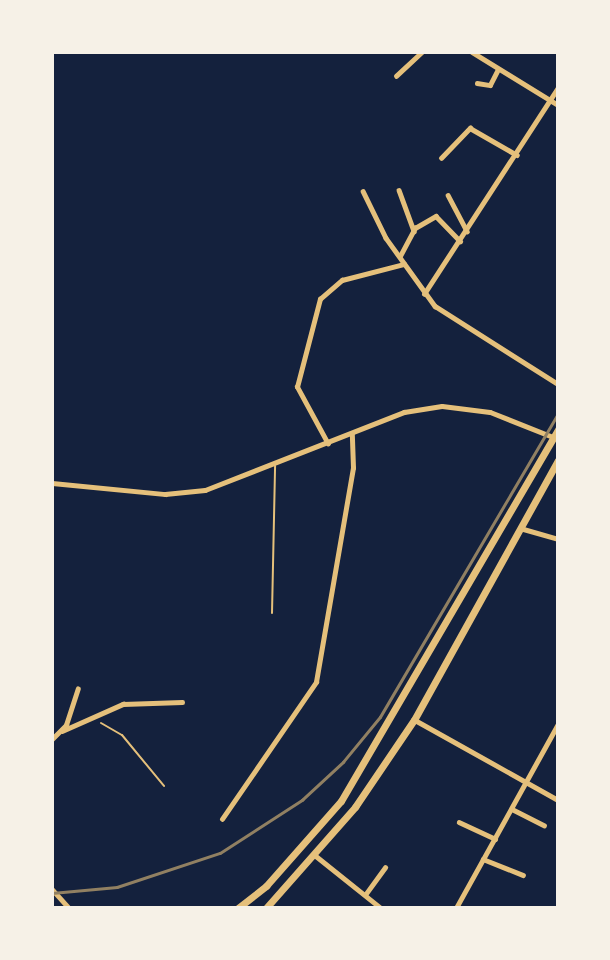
<!DOCTYPE html>
<style>
body{margin:0}
#map{position:relative;width:610px;height:960px;overflow:hidden;background:#14213d;font-family:Rubik,sans-serif}
div>[style]{position:absolute}
[style*='--x']{left:calc(var(--x)*1px);top:calc(var(--y)*1px);width:calc(var(--w)*1px);rotate:calc(var(--a)*1deg)}
.path>*{height:2px;margin:-1px;padding:0 1px;transform-origin:1px;border-radius:1px;background:#e5c07b}
.service>*{height:2px;margin:-1px;padding:0 1px;transform-origin:1px;border-radius:1px;background:#e5c07b}
.minor>*{height:4.5px;margin:-2.25px;padding:0 2.25px;transform-origin:2.25px;border-radius:2.25px;background:#e5c07b}
.tertiary>*{height:5px;margin:-2.5px;padding:0 2.5px;transform-origin:2.5px;border-radius:2.5px;background:#e5c07b}
.trunk>*{height:7px;margin:-3.5px;padding:0 3.5px;transform-origin:3.5px;border-radius:3.5px;background:#e5c07b}
.rail>*{height:2.5px;margin:-1.25px;padding:0 1.25px;transform-origin:1.25px;border-radius:1.25px;background:#918062}
span{translate:-50% -50%;white-space:nowrap;text-align:center;line-height:1.15;-webkit-text-stroke:5px #f6f1e7;paint-order:stroke}
.frame{position:absolute;inset:0;border:54px solid #f6f1e7;pointer-events:none}
</style>
<div id="map">
<div class="path">
<div style="--x:101;--y:723;--w:24;--a:30"></div>
<div style="--x:122;--y:735;--w:66;--a:50.5"></div>
</div>
<div class="service">
<div style="--x:272;--y:613;--w:147;--a:-88.8"></div>
</div>
<div class="minor">
<div style="--x:472;--y:52;--w:101;--a:31.6"></div>
<div style="--x:396;--y:76;--w:35;--a:-43"></div>
<div style="--x:477;--y:83;--w:13;--a:9"></div>
<div style="--x:490;--y:85;--w:16;--a:-63"></div>
<div style="--x:441;--y:158;--w:42;--a:-46"></div>
<div style="--x:470;--y:128;--w:54;--a:29.9"></div>
<div style="--x:399;--y:190;--w:44;--a:69.9"></div>
<div style="--x:363;--y:191;--w:52;--a:63.9"></div>
<div style="--x:386;--y:238;--w:84;--a:54.2"></div>
<div style="--x:435;--y:306;--w:146;--a:32.4"></div>
<div style="--x:448;--y:195;--w:41;--a:62.2"></div>
<div style="--x:400;--y:256;--w:32;--a:-62"></div>
<div style="--x:415;--y:228;--w:24;--a:-30"></div>
<div style="--x:436;--y:216;--w:35;--a:46"></div>
<div style="--x:424;--y:294;--w:246;--a:-57"></div>
<div style="--x:328;--y:444;--w:65;--a:-118.5"></div>
<div style="--x:297;--y:387;--w:91;--a:-75.4"></div>
<div style="--x:320;--y:299;--w:29;--a:-41"></div>
<div style="--x:342;--y:280;--w:64;--a:-14.5"></div>
<div style="--x:520;--y:528;--w:40;--a:16"></div>
<div style="--x:415;--y:720;--w:164;--a:29.2"></div>
<div style="--x:62;--y:731;--w:67;--a:-23.9"></div>
<div style="--x:123;--y:704;--w:59;--a:-1.9"></div>
<div style="--x:52;--y:739;--w:20;--a:-45"></div>
<div style="--x:66;--y:725;--w:38;--a:-72"></div>
<div style="--x:512;--y:809;--w:36;--a:27"></div>
<div style="--x:222;--y:819;--w:166;--a:-55.5"></div>
<div style="--x:316;--y:682;--w:217;--a:-80.2"></div>
<div style="--x:353;--y:468;--w:34;--a:-92"></div>
<div style="--x:459;--y:822;--w:40;--a:25"></div>
<div style="--x:316;--y:856;--w:83;--a:38.7"></div>
<div style="--x:483;--y:859;--w:43;--a:21.8"></div>
<div style="--x:52;--y:889;--w:25;--a:48"></div>
<div style="--x:365;--y:895;--w:34;--a:-54"></div>
<div style="--x:456;--y:908;--w:210;--a:-61"></div>
</div>
<div class="tertiary">
<div style="--x:52;--y:483;--w:114;--a:5.6"></div>
<div style="--x:165;--y:494;--w:40;--a:-5.7"></div>
<div style="--x:205;--y:490;--w:214;--a:-21.4"></div>
<div style="--x:404;--y:412;--w:38;--a:-9"></div>
<div style="--x:442;--y:406;--w:48;--a:7.1"></div>
<div style="--x:490;--y:412;--w:73;--a:21.7"></div>
</div>
<div class="trunk">
<div style="--x:238;--y:908;--w:36;--a:-38"></div>
<div style="--x:266;--y:886;--w:113;--a:-48.6"></div>
<div style="--x:341;--y:801;--w:431;--a:-59.7"></div>
<div style="--x:266;--y:908;--w:135;--a:-48.6"></div>
<div style="--x:355;--y:807;--w:105;--a:-55.9"></div>
<div style="--x:414;--y:720;--w:297;--a:-61"></div>
</div>
<div class="rail">
<div style="--x:52;--y:893;--w:65;--a:-5.3"></div>
<div style="--x:117;--y:887;--w:108;--a:-18.3"></div>
<div style="--x:220;--y:853;--w:98;--a:-32.9"></div>
<div style="--x:302;--y:800;--w:56;--a:-42.8"></div>
<div style="--x:343;--y:762;--w:58;--a:-50.6"></div>
<div style="--x:380;--y:717;--w:351;--a:-59.6"></div>
</div>
<div class="frame"></div>
</div>
